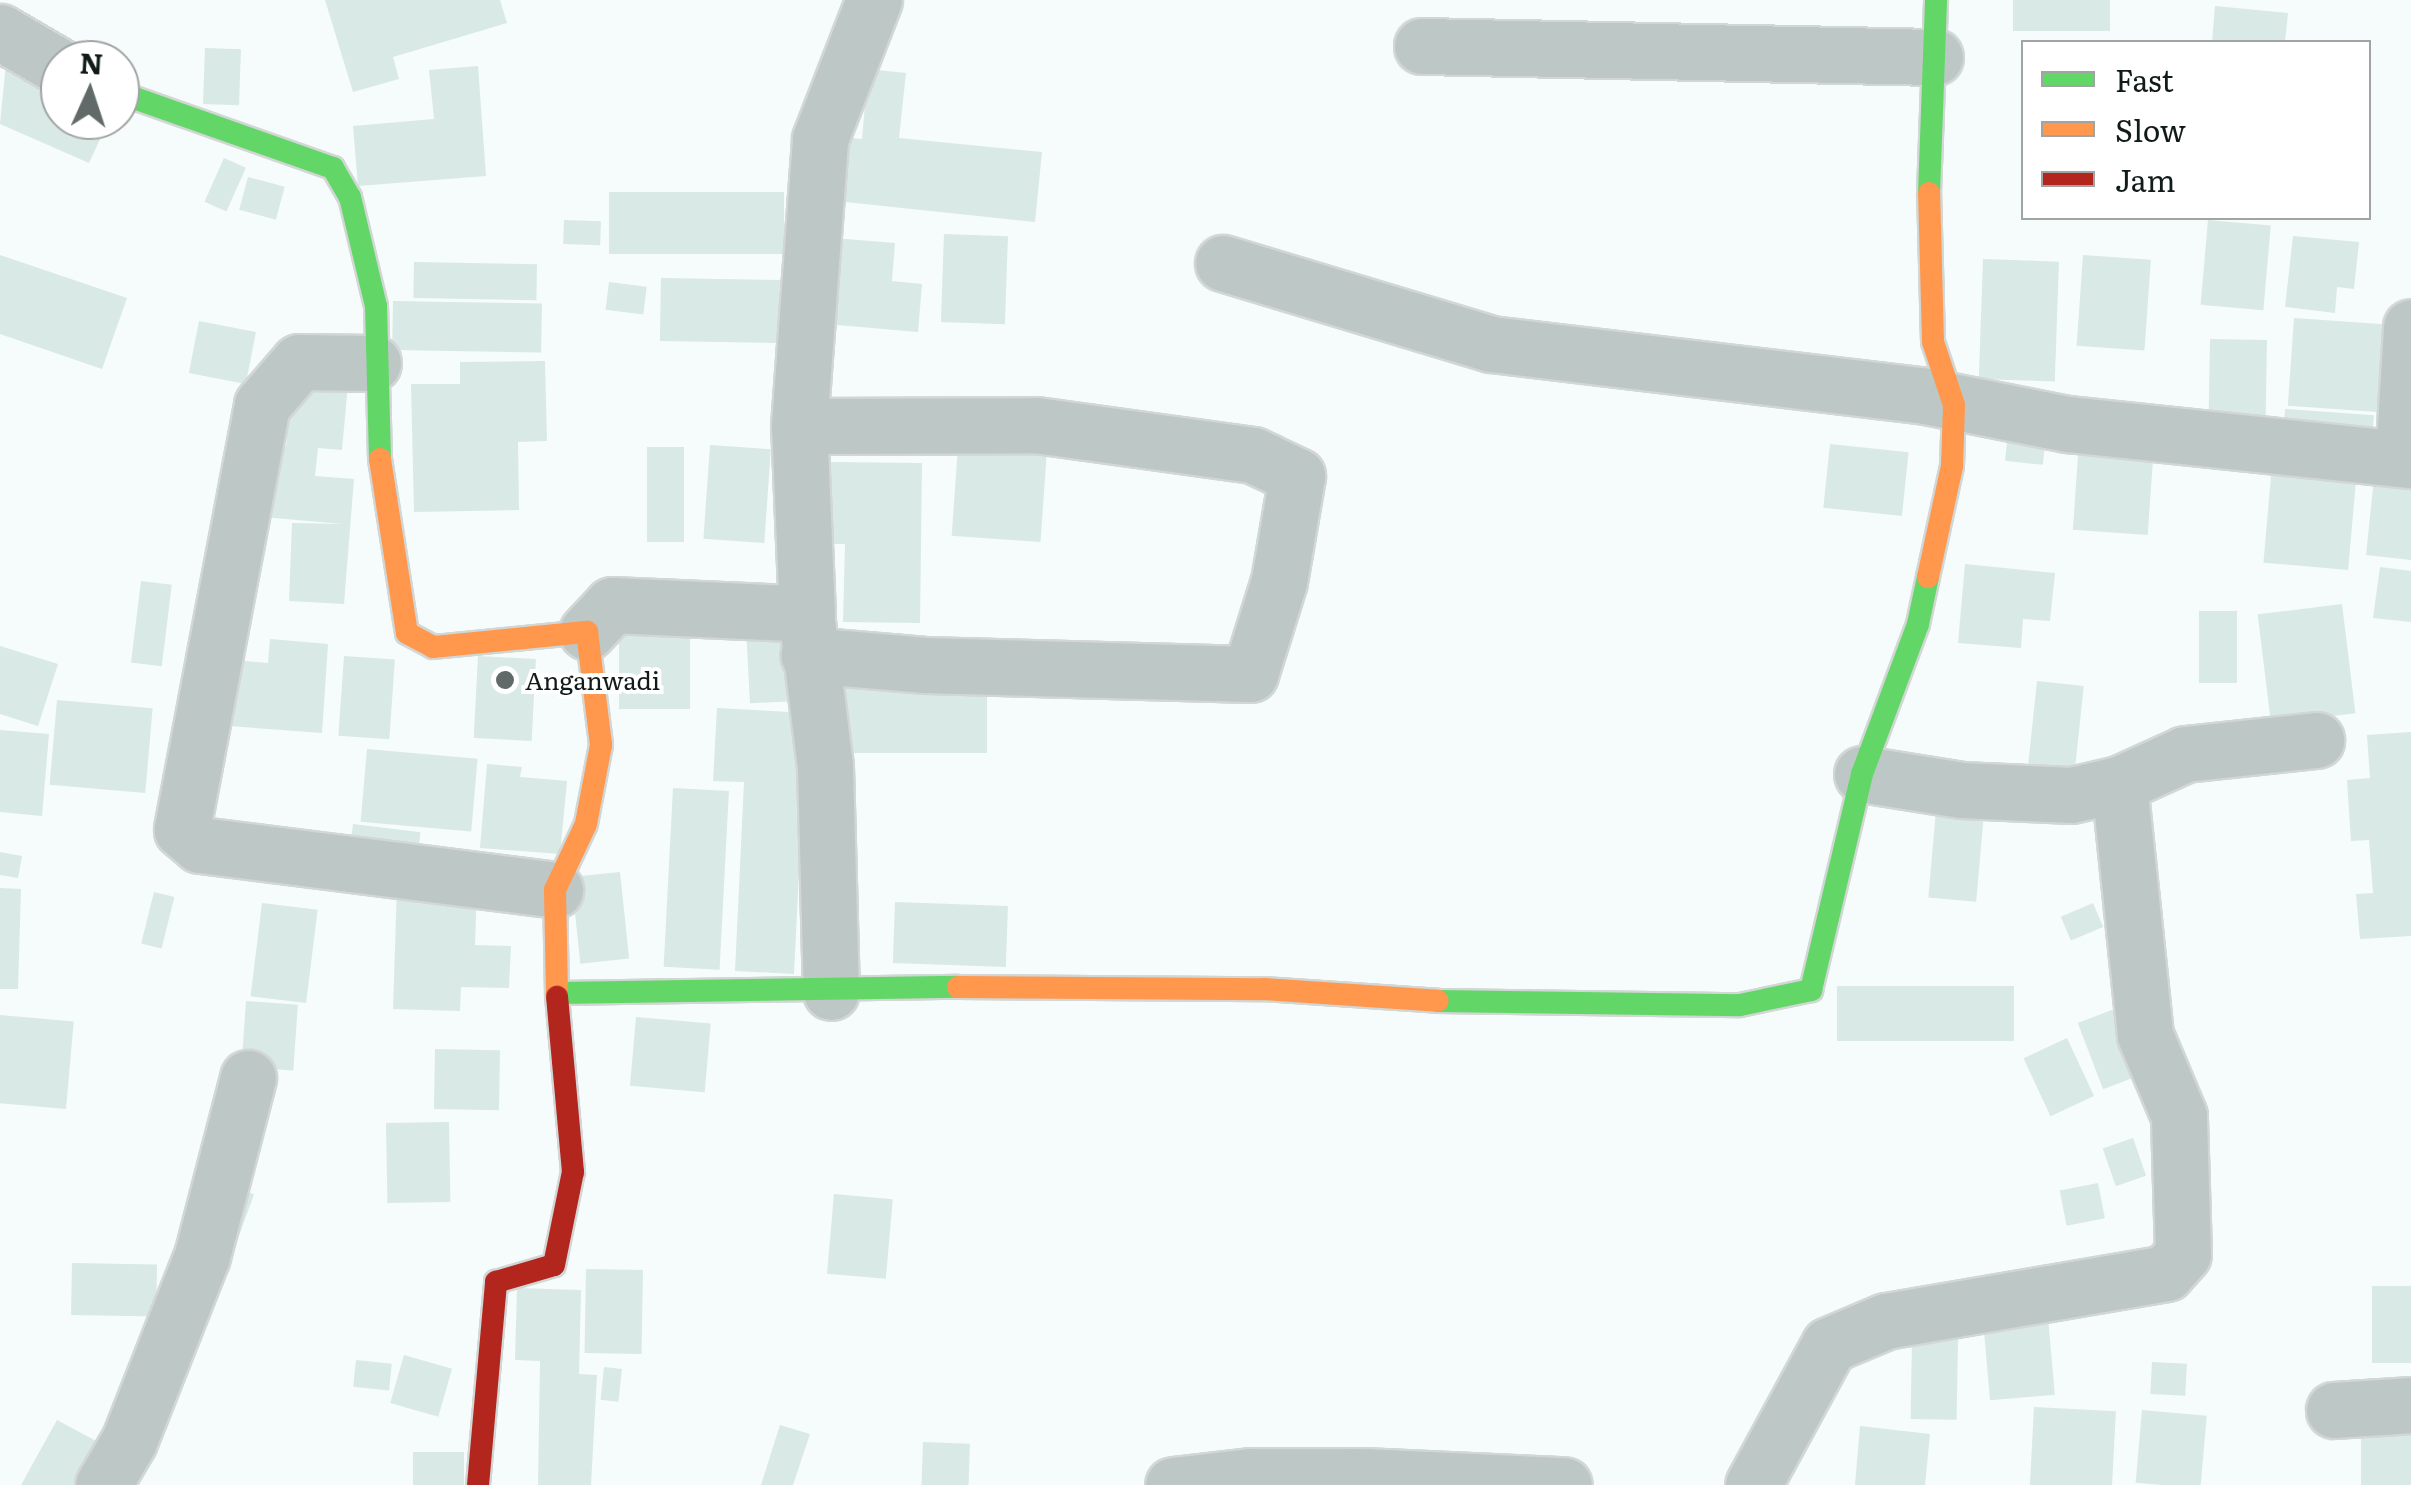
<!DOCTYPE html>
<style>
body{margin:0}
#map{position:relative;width:2411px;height:1485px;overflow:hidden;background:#f6fcfb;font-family:Literata,serif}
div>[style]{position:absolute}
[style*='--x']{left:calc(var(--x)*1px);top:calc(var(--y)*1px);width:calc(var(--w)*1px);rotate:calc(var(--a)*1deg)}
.building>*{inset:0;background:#d9e9e6;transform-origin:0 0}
.roads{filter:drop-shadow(2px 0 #d2d7d6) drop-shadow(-2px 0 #d2d7d6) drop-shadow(0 2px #d2d7d6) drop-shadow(0 -2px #d2d7d6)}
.street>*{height:55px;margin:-27.5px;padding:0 27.5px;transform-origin:27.5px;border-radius:27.5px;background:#bdc7c5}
.fast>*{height:22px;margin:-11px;padding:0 11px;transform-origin:11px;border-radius:11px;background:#63d668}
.slow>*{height:22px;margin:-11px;padding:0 11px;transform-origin:11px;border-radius:11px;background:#ff974d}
.jam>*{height:22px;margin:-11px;padding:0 11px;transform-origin:11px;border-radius:11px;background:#b3261e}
.dots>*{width:28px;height:28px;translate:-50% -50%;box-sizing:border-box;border:5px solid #fff;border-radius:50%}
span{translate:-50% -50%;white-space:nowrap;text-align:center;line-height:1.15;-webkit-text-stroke:8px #fff;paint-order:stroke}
.poi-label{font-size:25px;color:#111b19}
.left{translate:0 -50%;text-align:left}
.legend{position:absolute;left:2021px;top:40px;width:350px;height:180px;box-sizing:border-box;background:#fff;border:2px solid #a0a4a3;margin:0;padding:12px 18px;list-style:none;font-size:30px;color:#111b19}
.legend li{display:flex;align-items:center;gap:20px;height:50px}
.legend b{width:50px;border:2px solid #a0a4a3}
.north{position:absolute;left:40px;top:40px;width:100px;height:100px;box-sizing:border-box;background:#fff;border:2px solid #a0a4a3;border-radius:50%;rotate:3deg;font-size:28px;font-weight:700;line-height:40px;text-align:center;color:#111b19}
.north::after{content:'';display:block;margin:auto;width:35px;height:45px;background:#616a68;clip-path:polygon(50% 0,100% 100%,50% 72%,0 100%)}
</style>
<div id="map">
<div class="building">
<div style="clip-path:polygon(325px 0,500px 0,507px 23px,393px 57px,399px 79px,353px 92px)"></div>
<div style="left:2013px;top:0;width:97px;height:31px"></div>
<div style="clip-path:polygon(2215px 6px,2288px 13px,2285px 42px,2212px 42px)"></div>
<div style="left:205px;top:48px;width:36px;height:56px;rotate:2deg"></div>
<div style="clip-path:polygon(6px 63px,60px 87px,60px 120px,109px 120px,89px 163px,0 124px)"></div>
<div style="clip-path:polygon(478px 66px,486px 176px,358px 186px,353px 126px,434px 119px,429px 70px)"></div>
<div style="clip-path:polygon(868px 69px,906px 73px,899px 138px,1042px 152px,1035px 222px,836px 201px,842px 137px,862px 139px)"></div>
<div style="left:224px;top:158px;width:24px;height:48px;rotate:24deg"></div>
<div style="left:248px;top:177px;width:38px;height:34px;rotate:15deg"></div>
<div style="left:609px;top:192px;width:175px;height:62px"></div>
<div style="left:564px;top:220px;width:37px;height:24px;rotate:2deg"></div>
<div style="left:2208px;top:220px;width:63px;height:85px;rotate:5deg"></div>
<div style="left:944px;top:234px;width:64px;height:88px;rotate:2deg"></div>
<div style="clip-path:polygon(2293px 236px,2359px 242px,2354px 289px,2337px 287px,2335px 313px,2285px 307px)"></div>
<div style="clip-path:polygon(821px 237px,895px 243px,892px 281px,922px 284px,918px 332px,814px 323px)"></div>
<div style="clip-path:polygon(0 255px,127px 298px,102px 369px,0 334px)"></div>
<div style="left:2083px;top:255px;width:68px;height:91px;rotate:4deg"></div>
<div style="left:1983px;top:259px;width:76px;height:120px;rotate:2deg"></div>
<div style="left:414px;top:262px;width:123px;height:36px;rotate:1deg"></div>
<div style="left:661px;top:278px;width:119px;height:63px;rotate:1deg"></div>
<div style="left:609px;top:282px;width:38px;height:28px;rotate:7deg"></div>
<div style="left:393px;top:301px;width:149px;height:49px;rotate:1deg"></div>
<div style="left:2294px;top:318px;width:94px;height:88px;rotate:4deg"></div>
<div style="left:199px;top:321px;width:58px;height:53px;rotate:11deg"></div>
<div style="left:2210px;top:339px;width:57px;height:79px;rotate:1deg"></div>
<div style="clip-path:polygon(545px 361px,547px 441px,518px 442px,519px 510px,414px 512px,411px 384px,460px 384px,460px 362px)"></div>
<div style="clip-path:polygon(292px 379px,348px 384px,342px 450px,318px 448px,315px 476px,354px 479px,344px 604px,289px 601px,292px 523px,343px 524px,250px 516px,256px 444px,286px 446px)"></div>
<div style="left:2285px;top:409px;width:89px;height:15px;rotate:4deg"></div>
<div style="left:2008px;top:433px;width:38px;height:28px;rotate:6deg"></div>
<div style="left:2079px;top:442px;width:75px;height:88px;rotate:4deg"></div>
<div style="left:1830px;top:444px;width:79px;height:64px;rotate:6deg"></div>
<div style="left:710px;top:445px;width:61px;height:94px;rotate:4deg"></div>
<div style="left:958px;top:446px;width:89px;height:90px;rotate:4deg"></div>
<div style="left:647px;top:447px;width:37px;height:95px"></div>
<div style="clip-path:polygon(830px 462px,922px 463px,920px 623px,843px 622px,845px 544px,813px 544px,813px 487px,831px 487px)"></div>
<div style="left:2272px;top:465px;width:85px;height:98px;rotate:5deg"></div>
<div style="clip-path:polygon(2374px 478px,2411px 481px,2411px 560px,2366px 555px)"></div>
<div style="clip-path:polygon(1965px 564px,2055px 573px,2050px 621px,2023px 619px,2021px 648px,1958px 643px)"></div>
<div style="clip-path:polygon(2380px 567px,2411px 571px,2411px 622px,2373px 618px)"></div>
<div style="left:141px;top:581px;width:31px;height:82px;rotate:7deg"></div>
<div style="left:2342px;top:604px;width:110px;height:85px;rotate:83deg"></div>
<div style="left:2199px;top:611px;width:38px;height:72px"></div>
<div style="left:690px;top:622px;width:87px;height:71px;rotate:90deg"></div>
<div style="left:793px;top:626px;width:75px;height:47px;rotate:87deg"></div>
<div style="clip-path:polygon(270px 639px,328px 644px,322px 733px,229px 726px,234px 660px,268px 663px)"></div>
<div style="clip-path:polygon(0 646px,58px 664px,38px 726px,0 714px)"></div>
<div style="left:344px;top:656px;width:51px;height:80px;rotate:4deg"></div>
<div style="left:478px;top:656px;width:58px;height:82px;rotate:3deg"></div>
<div style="left:833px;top:681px;width:154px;height:72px"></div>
<div style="left:2037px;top:681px;width:47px;height:90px;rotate:6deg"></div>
<div style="left:57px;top:700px;width:96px;height:85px;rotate:5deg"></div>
<div style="clip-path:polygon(717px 708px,807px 713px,794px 974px,735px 971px,744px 782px,713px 781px)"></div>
<div style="clip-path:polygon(0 730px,49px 734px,42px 816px,0 812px)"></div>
<div style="clip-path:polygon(2411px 732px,2411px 936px,2360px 939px,2356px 894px,2373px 893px,2369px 840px,2351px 841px,2347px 780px,2370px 778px,2367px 735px)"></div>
<div style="left:367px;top:749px;width:111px;height:73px;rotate:5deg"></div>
<div style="clip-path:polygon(487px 764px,522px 767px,520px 777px,567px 781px,560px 854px,480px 848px)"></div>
<div style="left:673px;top:788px;width:56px;height:179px;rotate:3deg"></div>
<div style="left:1937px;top:799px;width:48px;height:99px;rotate:5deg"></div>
<div style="left:353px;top:824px;width:68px;height:22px;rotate:7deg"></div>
<div style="clip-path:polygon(0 852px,22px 856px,18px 878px,0 875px)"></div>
<div style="left:620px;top:872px;width:87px;height:49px;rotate:84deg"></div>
<div style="clip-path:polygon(397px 887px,477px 890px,475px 945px,511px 946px,509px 988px,461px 987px,460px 1011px,393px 1009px)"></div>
<div style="clip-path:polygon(0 888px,21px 889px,18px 989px,0 989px)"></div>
<div style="left:154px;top:892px;width:21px;height:53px;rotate:14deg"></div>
<div style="left:895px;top:902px;width:113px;height:61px;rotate:2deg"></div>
<div style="left:262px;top:903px;width:56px;height:94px;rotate:7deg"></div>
<div style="left:2093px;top:903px;width:26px;height:35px;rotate:67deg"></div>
<div style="left:1837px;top:986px;width:177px;height:55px"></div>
<div style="left:246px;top:1001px;width:52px;height:66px;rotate:4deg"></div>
<div style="left:2130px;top:1003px;width:71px;height:56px;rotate:69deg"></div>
<div style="left:0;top:1015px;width:74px;height:88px;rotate:5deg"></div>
<div style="left:636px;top:1017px;width:75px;height:69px;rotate:5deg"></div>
<div style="left:2067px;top:1038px;width:64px;height:48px;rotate:65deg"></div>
<div style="left:435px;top:1049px;width:65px;height:60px;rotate:1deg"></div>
<div style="left:449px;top:1122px;width:80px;height:63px;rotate:89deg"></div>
<div style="left:2133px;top:1138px;width:40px;height:32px;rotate:71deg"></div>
<div style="left:2098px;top:1183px;width:36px;height:39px;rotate:79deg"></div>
<div style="left:240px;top:1189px;width:15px;height:59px;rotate:20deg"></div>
<div style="left:834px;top:1194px;width:59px;height:80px;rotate:5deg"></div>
<div style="left:72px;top:1263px;width:85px;height:52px;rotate:1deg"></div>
<div style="left:586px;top:1269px;width:57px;height:84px;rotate:1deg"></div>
<div style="left:2372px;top:1286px;width:39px;height:77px"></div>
<div style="clip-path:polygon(517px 1288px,581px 1290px,579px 1374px,597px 1375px,591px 1485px,538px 1485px,540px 1361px,515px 1360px)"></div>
<div style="left:2048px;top:1317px;width:78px;height:65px;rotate:85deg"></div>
<div style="left:1912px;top:1338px;width:46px;height:81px;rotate:1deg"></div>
<div style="left:404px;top:1355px;width:50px;height:50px;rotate:16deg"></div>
<div style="left:356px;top:1360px;width:36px;height:27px;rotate:6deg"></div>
<div style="left:2152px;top:1362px;width:35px;height:32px;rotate:3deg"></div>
<div style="left:604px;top:1367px;width:18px;height:33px;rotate:6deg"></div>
<div style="left:2034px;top:1407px;width:82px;height:78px;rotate:3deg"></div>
<div style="left:2142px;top:1410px;width:65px;height:73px;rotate:5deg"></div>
<div style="clip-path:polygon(57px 1420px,98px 1442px,76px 1485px,21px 1485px)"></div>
<div style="clip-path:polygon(780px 1425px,810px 1434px,793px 1485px,761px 1485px)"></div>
<div style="clip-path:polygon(1860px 1426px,1930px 1434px,1925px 1485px,1855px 1485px)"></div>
<div style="left:2361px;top:1426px;width:50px;height:59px"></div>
<div style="left:923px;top:1442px;width:47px;height:43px;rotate:2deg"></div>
<div style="left:464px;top:1452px;width:33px;height:51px;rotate:90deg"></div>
</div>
<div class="roads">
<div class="street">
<div style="--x:0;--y:32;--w:69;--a:30.3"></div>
<div style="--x:1422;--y:46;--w:513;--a:1.23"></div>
<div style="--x:1223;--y:263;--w:280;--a:16.8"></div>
<div style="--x:1491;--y:344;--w:438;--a:6.8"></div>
<div style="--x:1926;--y:396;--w:145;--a:11.2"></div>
<div style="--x:2068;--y:424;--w:345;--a:6"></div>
<div style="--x:373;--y:363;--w:74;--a:-179.2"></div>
<div style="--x:299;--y:362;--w:57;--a:130.7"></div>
<div style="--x:262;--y:405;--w:432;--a:100.7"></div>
<div style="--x:182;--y:830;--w:23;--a:40"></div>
<div style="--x:200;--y:845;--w:358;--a:7.2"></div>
<div style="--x:799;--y:426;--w:237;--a:-0.2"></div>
<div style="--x:1036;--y:425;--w:219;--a:7.9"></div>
<div style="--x:1253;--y:455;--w:49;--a:25.5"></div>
<div style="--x:1297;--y:476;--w:107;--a:99.7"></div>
<div style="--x:1279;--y:581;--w:97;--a:107.3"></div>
<div style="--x:1250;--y:674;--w:325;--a:-178.4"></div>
<div style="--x:925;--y:665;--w:117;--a:-175.1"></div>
<div style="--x:2403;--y:459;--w:132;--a:-86.5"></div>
<div style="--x:807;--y:622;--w:145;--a:82.9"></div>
<div style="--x:825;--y:766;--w:226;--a:88.5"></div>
<div style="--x:587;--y:632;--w:37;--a:-47"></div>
<div style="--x:612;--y:605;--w:195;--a:2.6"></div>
<div style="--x:807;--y:614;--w:188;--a:-92.4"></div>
<div style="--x:799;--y:426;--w:288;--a:-85.8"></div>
<div style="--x:820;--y:139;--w:149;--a:-68.8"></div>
<div style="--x:1862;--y:774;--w:101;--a:9.1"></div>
<div style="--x:1962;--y:790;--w:109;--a:2.6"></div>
<div style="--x:2071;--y:795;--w:49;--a:-12.9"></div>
<div style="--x:2119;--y:784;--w:72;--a:-24.4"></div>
<div style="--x:2185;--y:754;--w:132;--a:-6.1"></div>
<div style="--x:2334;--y:1410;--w:77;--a:-3.7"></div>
<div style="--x:103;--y:1485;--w:51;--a:-59.4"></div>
<div style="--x:129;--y:1441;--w:199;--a:-68.5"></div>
<div style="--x:202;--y:1256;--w:184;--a:-75.5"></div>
<div style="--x:1173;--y:1485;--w:80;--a:-6.5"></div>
<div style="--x:1252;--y:1476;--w:111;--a:0"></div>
<div style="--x:1363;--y:1476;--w:201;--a:2.6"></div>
<div style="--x:1753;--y:1485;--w:159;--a:-61.5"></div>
<div style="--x:1829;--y:1345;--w:62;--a:-22.8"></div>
<div style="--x:1886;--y:1321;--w:284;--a:-9.7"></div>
<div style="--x:2166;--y:1273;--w:25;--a:-48"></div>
<div style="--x:2183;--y:1254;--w:138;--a:-91.7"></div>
<div style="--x:2179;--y:1116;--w:88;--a:-112.8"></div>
<div style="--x:2145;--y:1035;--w:252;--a:-95.9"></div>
</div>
<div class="fast">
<div style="--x:120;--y:93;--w:226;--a:19.4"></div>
<div style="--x:333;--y:168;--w:34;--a:60"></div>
<div style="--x:350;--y:197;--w:112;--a:76.6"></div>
<div style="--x:376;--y:306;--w:153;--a:88.5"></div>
<div style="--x:1929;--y:193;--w:193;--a:-87.9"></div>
<div style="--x:559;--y:993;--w:399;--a:-0.9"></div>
<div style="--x:1438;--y:1001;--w:302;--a:0.8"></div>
<div style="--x:1740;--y:1005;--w:73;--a:-11.9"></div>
<div style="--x:1811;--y:990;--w:222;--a:-76.7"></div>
<div style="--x:1862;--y:774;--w:160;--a:-69.5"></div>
<div style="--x:1918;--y:624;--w:48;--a:-78"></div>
</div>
<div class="slow">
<div style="--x:380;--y:459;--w:176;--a:81.2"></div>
<div style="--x:407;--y:633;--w:30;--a:28"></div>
<div style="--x:433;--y:647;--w:155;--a:-5.6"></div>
<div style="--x:587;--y:632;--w:114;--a:82.9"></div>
<div style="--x:601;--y:745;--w:80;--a:100.8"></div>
<div style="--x:586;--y:824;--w:73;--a:115.2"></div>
<div style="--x:555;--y:890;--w:107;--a:88.9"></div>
<div style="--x:1928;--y:577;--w:114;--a:-77.8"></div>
<div style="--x:1952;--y:466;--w:61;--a:-88.1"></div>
<div style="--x:1954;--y:405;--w:66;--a:-108.4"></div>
<div style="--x:1933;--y:342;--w:149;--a:-91.5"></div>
<div style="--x:958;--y:987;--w:306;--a:0.4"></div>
<div style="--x:1264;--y:989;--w:174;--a:3.9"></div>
</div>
<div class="jam">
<div style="--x:478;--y:1485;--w:204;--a:-84.9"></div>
<div style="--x:496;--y:1282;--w:60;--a:-16.3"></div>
<div style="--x:554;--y:1265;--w:95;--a:-78.5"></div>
<div style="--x:573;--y:1172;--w:176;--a:-95.2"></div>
</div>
</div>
<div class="dots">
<div style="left:505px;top:680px;background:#616a68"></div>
</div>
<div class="poi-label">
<span class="left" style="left:525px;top:680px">Anganwadi</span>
</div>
<ul class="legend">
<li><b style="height:12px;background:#63d668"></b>Fast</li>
<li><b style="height:12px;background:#ff974d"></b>Slow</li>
<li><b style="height:12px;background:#b3261e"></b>Jam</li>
</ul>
<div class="north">N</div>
</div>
